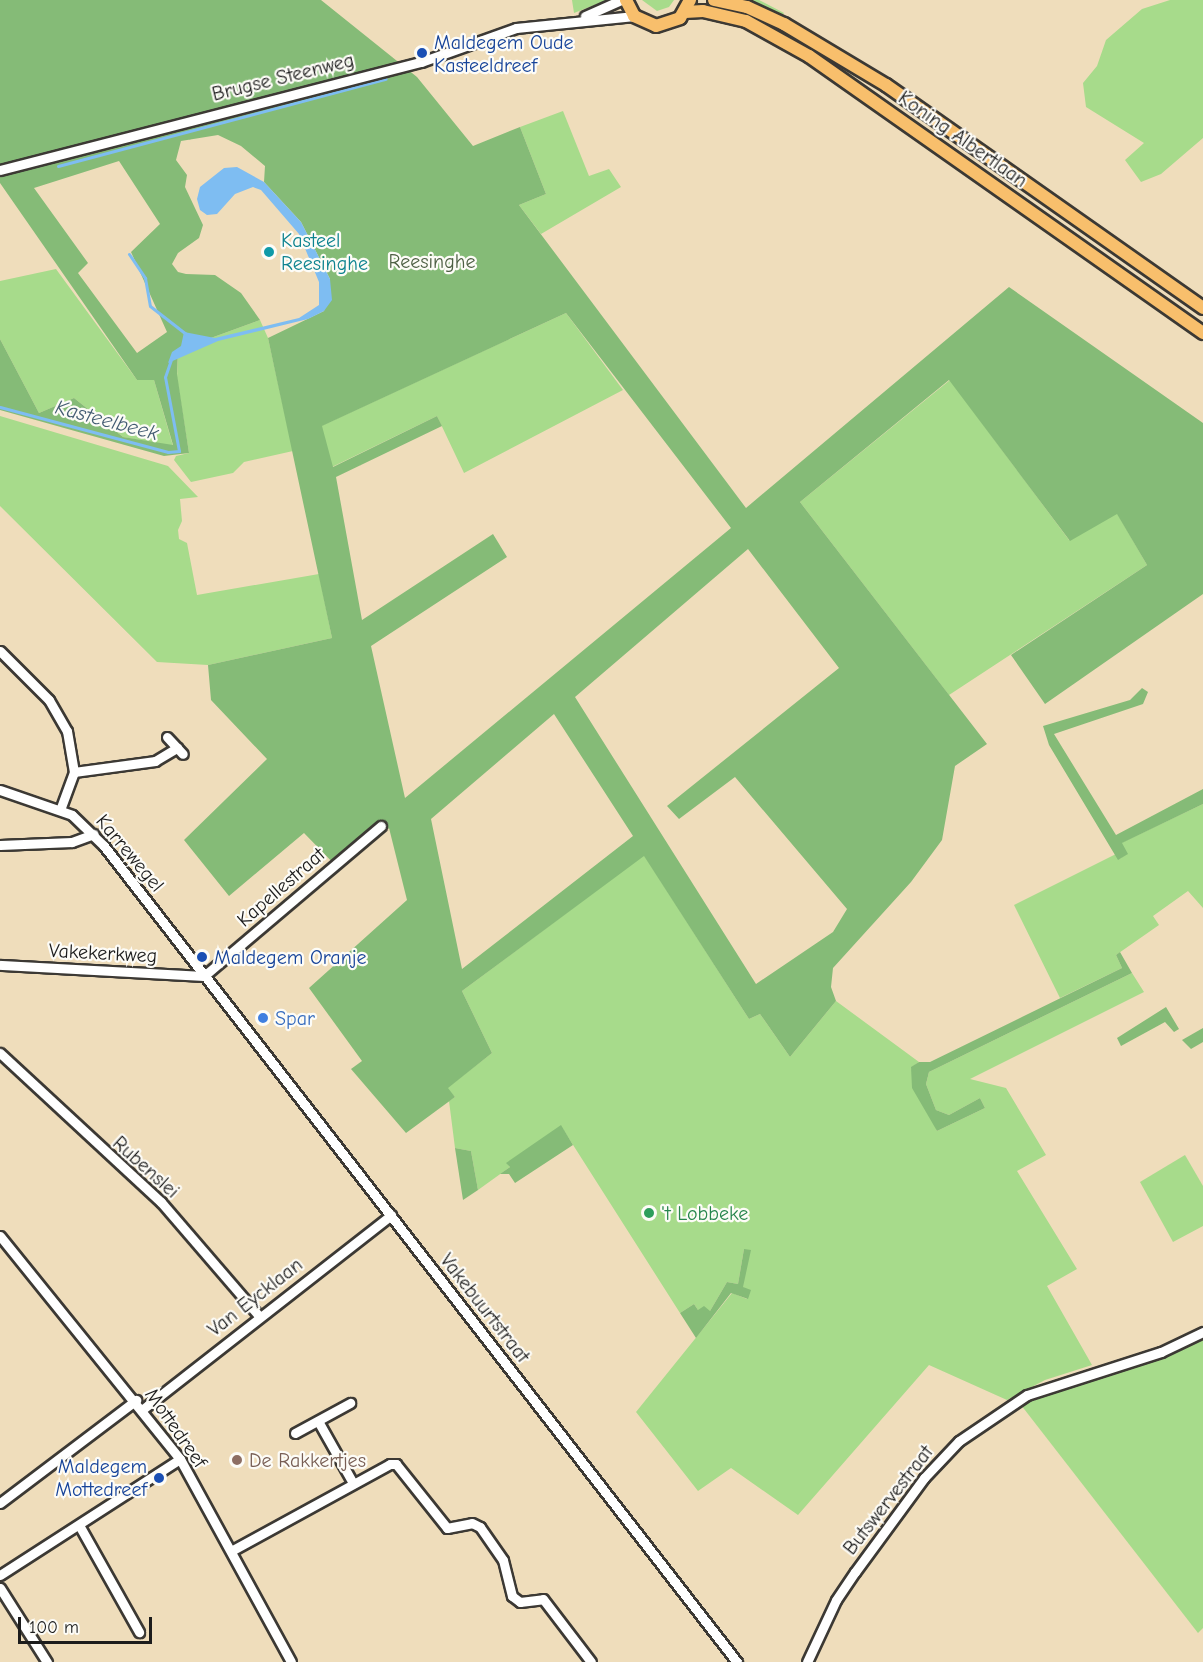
<!DOCTYPE html>
<style>
body{margin:0}
#map{position:relative;width:1203px;height:1662px;overflow:hidden;background:#efddbb;font-family:"Comic Neue",sans-serif}
div>[style]{position:absolute}
[style*='--x']{left:calc(var(--x)*1px);top:calc(var(--y)*1px);width:calc(var(--w)*1px);rotate:calc(var(--a)*1deg)}
.green>*{inset:0;background:#a7db8b}
.forest>*{inset:0;background:#85bb77}
.water>*{inset:0;background:#7ebdf2}
.stream>*{height:3px;margin:-1.5px;padding:0 1.5px;transform-origin:1.5px;border-radius:1.5px;background:#7ebdf2}
.roads{filter:drop-shadow(2px 0 #3c3934) drop-shadow(-2px 0 #3c3934) drop-shadow(0 2px #3c3934) drop-shadow(0 -2px #3c3934)}
.minor>*{height:9px;margin:-4.5px;padding:0 4.5px;transform-origin:4.5px;border-radius:4.5px;background:#fff}
.major>*{height:12px;margin:-6px;padding:0 6px;transform-origin:6px;border-radius:6px;background:#f8bf6c}
.dots>*{width:16px;height:16px;translate:-50% -50%;box-sizing:border-box;border:3px solid #fdfcf7;border-radius:50%}
span{translate:-50% -50%;white-space:nowrap;text-align:center;line-height:1.15;-webkit-text-stroke:4.5px #fdfcf7;paint-order:stroke}
.transit-label{font-size:20px;color:#164399}
.left{translate:0 -50%;text-align:left}
.right{translate:-100% -50%;text-align:right}
.street-label{font-size:20px;color:#1c1c1c}
.culture-label{font-size:20px;color:#0d838f}
.park-label{font-size:20px;color:#4d5f43}
.shop-label{font-size:20px;color:#366cbe}
.leisure-label{font-size:20px;color:#27864d}
.education-label{font-size:20px;color:#785e54}
.water-label{font-size:21px;color:#435c72;font-style:italic}
.scale{position:absolute;left:18px;top:1617px;width:134px;height:27px;box-sizing:border-box;border:3px solid #1c1c1c;border-top:0;padding-left:8px;font-size:18px;line-height:21px;white-space:nowrap;color:#1c1c1c;-webkit-text-stroke:4px #fdfcf7;paint-order:stroke}
</style>
<div id="map">
<div class="green">
<div style="clip-path:polygon(572px 0,605px 0,605px 1px,574px 13px)"></div>
<div style="clip-path:polygon(642px 0,674px 0,669px 7px,657px 11px)"></div>
<div style="clip-path:polygon(735px 0,759px 0,784px 13px,781px 17px)"></div>
<div style="clip-path:polygon(1170px 0,1203px 0,1203px 138px,1161px 174px,1141px 182px,1125px 160px,1144px 143px,1086px 107px,1083px 83px,1097px 66px,1106px 40px,1142px 9px)"></div>
<div style="clip-path:polygon(563px 111px,589px 176px,609px 169px,621px 187px,541px 234px,519px 205px,546px 194px,520px 127px)"></div>
<div style="clip-path:polygon(56px 269px,137px 380px,154px 380px,173px 446px,123px 437px,74px 398px,39px 413px,0 339px,0 281px)"></div>
<div style="clip-path:polygon(566px 313px,623px 390px,464px 473px,437px 416px,332px 467px,321px 426px)"></div>
<div style="clip-path:polygon(260px 320px,268px 338px,293px 451px,244px 462px,233px 473px,191px 482px,174px 460px,176px 456px,189px 453px,177px 378px,178px 350px)"></div>
<div style="clip-path:polygon(950px 380px,1069px 540px,1117px 513px,1147px 565px,949px 695px,800px 502px)"></div>
<div style="clip-path:polygon(0 416px,168px 466px,198px 497px,180px 499px,182px 521px,178px 530px,179px 539px,187px 543px,197px 595px,319px 574px,332px 638px,208px 665px,157px 662px,0 506px)"></div>
<div style="clip-path:polygon(1203px 804px,1203px 908px,1188px 891px,1153px 916px,1159px 925px,1116px 955px,1122px 968px,1060px 998px,1014px 905px,1116px 854px,1119px 859px,1127px 854px,1121px 843px)"></div>
<div style="clip-path:polygon(644px 855px,749px 1019px,760px 1014px,790px 1057px,836px 1001px,919px 1062px,911px 1068px,937px 1131px,985px 1108px,980px 1098px,949px 1115px,936px 1110px,926px 1084px,929px 1072px,1132px 973px,1144px 992px,970px 1079px,1006px 1088px,1046px 1155px,1017px 1171px,1077px 1269px,1047px 1286px,1092px 1365px,1045px 1380px,1007px 1400px,929px 1365px,798px 1515px,731px 1468px,698px 1491px,636px 1412px,732px 1293px,747px 1299px,743px 1287px,744px 1249px,738px 1284px,727px 1282px,710px 1311px,698px 1310px,694px 1304px,680px 1313px,561px 1126px,507px 1163px,510px 1167px,478px 1190px,471px 1151px,455px 1148px,449px 1101px,455px 1097px,447px 1088px,492px 1053px,462px 991px)"></div>
<div style="clip-path:polygon(1185px 1155px,1203px 1186px,1203px 1226px,1173px 1242px,1140px 1182px)"></div>
<div style="clip-path:polygon(1203px 1340px,1203px 1628px,1198px 1633px,1021px 1405px)"></div>
</div>
<div class="forest">
<div style="clip-path:polygon(evenodd,0 0,321px 0,417px 77px,473px 146px,520px 127px,546px 194px,519px 205px,746px 508px,1009px 287px,1203px 423px,1203px 594px,1045px 704px,1011px 655px,1147px 565px,1117px 514px,1070px 541px,949px 380px,800px 502px,987px 744px,955px 766px,942px 840px,911px 882px,833px 968px,831px 987px,836px 1001px,790px 1057px,760px 1014px,749px 1019px,644px 856px,462px 991px,492px 1053px,448px 1088px,455px 1097px,406px 1133px,351px 1069px,362px 1061px,309px 988px,407px 900px,389px 828px,340px 870px,304px 833px,229px 896px,184px 840px,267px 759px,211px 700px,208px 665px,332px 638px,268px 338px,324px 311px,330px 279px,301px 222px,264px 182px,265px 166px,241px 146px,218px 135px,181px 141px,176px 160px,187px 175px,185px 187px,203px 225px,199px 238px,178px 253px,172px 264px,178px 272px,186px 274px,215px 275px,241px 293px,260px 320px,178px 350px,177px 374px,189px 453px,164px 456px,0 410px,0 339px,39px 413px,74px 398px,123px 437px,173px 445px,154px 380px,137px 380px,0 183px,0 0,119px 161px,160px 224px,131px 252px,167px 332px,137px 353px,78px 273px,88px 263px,34px 188px,119px 161px,0 0,566px 313px,731px 528px,405px 798px,371px 646px,507px 557px,493px 534px,362px 620px,336px 477px,442px 426px,437px 416px,333px 467px,322px 426px,566px 313px,0 0,748px 549px,839px 668px,667px 806px,679px 819px,735px 777px,847px 909px,833px 932px,756px 984px,575px 697px,748px 549px,0 0,554px 714px,633px 836px,462px 969px,431px 819px,554px 714px)"></div>
<div style="clip-path:polygon(1142px 688px,1148px 692px,1143px 704px,1054px 734px,1116px 835px,1203px 789px,1203px 804px,1122px 843px,1128px 854px,1118px 860px,1049px 745px,1043px 726px,1130px 700px)"></div>
<div style="clip-path:polygon(1120px 952px,1132px 973px,929px 1072px,926px 1084px,936px 1110px,949px 1115px,980px 1098px,985px 1108px,937px 1131px,912px 1088px,911px 1067px,919px 1062px,930px 1062px,1122px 968px,1116px 955px)"></div>
<div style="clip-path:polygon(1166px 1007px,1179px 1029px,1174px 1032px,1165px 1022px,1121px 1046px,1117px 1038px)"></div>
<div style="clip-path:polygon(1203px 1028px,1203px 1042px,1191px 1049px,1182px 1040px)"></div>
<div style="clip-path:polygon(561px 1125px,573px 1145px,515px 1183px,509px 1174px,500px 1174px,510px 1167px,506px 1163px)"></div>
<div style="clip-path:polygon(455px 1148px,471px 1151px,478px 1190px,463px 1200px)"></div>
<div style="clip-path:polygon(744px 1249px,751px 1250px,743px 1287px,751px 1290px,748px 1299px,731px 1293px,696px 1338px,680px 1313px,694px 1304px,698px 1310px,704px 1306px,710px 1311px,727px 1282px,738px 1284px)"></div>
</div>
<div class="water">
<div style="clip-path:polygon(237px 167px,264px 182px,301px 222px,330px 279px,332px 300px,324px 311px,308px 319px,218px 341px,168px 363px,172px 352px,181px 346px,184px 332px,215px 338px,299px 318px,319px 305px,319px 282px,299px 234px,261px 190px,253px 187px,235px 194px,217px 214px,207px 215px,200px 210px,197px 199px,200px 187px,224px 168px)"></div>
</div>
<div class="stream">
<div style="--x:58;--y:166;--w:339;--a:-14.9"></div>
<div style="--x:129;--y:254;--w:29;--a:56"></div>
<div style="--x:145;--y:278;--w:28;--a:80"></div>
<div style="--x:150;--y:306;--w:46;--a:37.9"></div>
<div style="--x:0;--y:407;--w:174;--a:15"></div>
<div style="--x:168;--y:452;--w:11;--a:-5"></div>
<div style="--x:179;--y:451;--w:75;--a:-100.7"></div>
<div style="--x:165;--y:377;--w:18;--a:-71"></div>
</div>
<div class="roads">
<div class="minor">
<div style="--x:585;--y:16;--w:39;--a:-24"></div>
<div style="--x:0;--y:170;--w:435;--a:-14.4"></div>
<div style="--x:421;--y:62;--w:101;--a:-19.7"></div>
<div style="--x:516;--y:28;--w:119;--a:-5.8"></div>
<div style="--x:0;--y:651;--w:69;--a:45"></div>
<div style="--x:49;--y:700;--w:36;--a:60"></div>
<div style="--x:67;--y:731;--w:42;--a:80.3"></div>
<div style="--x:74;--y:772;--w:40;--a:110.2"></div>
<div style="--x:167;--y:737;--w:23;--a:47"></div>
<div style="--x:74;--y:772;--w:82;--a:-7.7"></div>
<div style="--x:155;--y:761;--w:26;--a:-31"></div>
<div style="--x:0;--y:790;--w:76;--a:19.1"></div>
<div style="--x:72;--y:815;--w:45;--a:44.1"></div>
<div style="--x:104;--y:846;--w:1033;--a:52.2"></div>
<div style="--x:0;--y:845;--w:72;--a:-2.4"></div>
<div style="--x:72;--y:842;--w:23;--a:-20"></div>
<div style="--x:0;--y:965;--w:204;--a:3.1"></div>
<div style="--x:204;--y:976;--w:232;--a:-40.3"></div>
<div style="--x:0;--y:1053;--w:219;--a:42.8"></div>
<div style="--x:161;--y:1202;--w:150;--a:49.3"></div>
<div style="--x:0;--y:1236;--w:287;--a:51.1"></div>
<div style="--x:180;--y:1459;--w:231;--a:61.3"></div>
<div style="--x:143;--y:1409;--w:315;--a:-38"></div>
<div style="--x:318;--y:1421;--w:71;--a:60.6"></div>
<div style="--x:295;--y:1433;--w:63;--a:-28.6"></div>
<div style="--x:0;--y:1503;--w:171;--a:-37.1"></div>
<div style="--x:79;--y:1525;--w:123;--a:60.7"></div>
<div style="--x:231;--y:1551;--w:181;--a:-28.7"></div>
<div style="--x:390;--y:1464;--w:6;--a:0"></div>
<div style="--x:396;--y:1464;--w:82;--a:51.4"></div>
<div style="--x:447;--y:1528;--w:25;--a:-11"></div>
<div style="--x:472;--y:1523;--w:9;--a:27"></div>
<div style="--x:480;--y:1527;--w:40;--a:55.1"></div>
<div style="--x:503;--y:1560;--w:37;--a:76"></div>
<div style="--x:512;--y:1596;--w:10;--a:37"></div>
<div style="--x:520;--y:1602;--w:23;--a:-7"></div>
<div style="--x:543;--y:1599;--w:79;--a:52.7"></div>
<div style="--x:0;--y:1575;--w:214;--a:-32.8"></div>
<div style="--x:0;--y:1588;--w:88;--a:57.6"></div>
<div style="--x:807;--y:1662;--w:68;--a:-64.9"></div>
<div style="--x:836;--y:1600;--w:34;--a:-56"></div>
<div style="--x:855;--y:1572;--w:117;--a:-53.7"></div>
<div style="--x:924;--y:1478;--w:51;--a:-46.6"></div>
<div style="--x:959;--y:1441;--w:82;--a:-34.1"></div>
<div style="--x:1027;--y:1395;--w:141;--a:-17.8"></div>
<div style="--x:1161;--y:1352;--w:47;--a:-25.5"></div>
</div>
<div class="major">
<div style="--x:626;--y:0;--w:18;--a:63"></div>
<div style="--x:634;--y:16;--w:24;--a:24"></div>
<div style="--x:656;--y:26;--w:25;--a:-18"></div>
<div style="--x:680;--y:18;--w:21;--a:-61"></div>
<div style="--x:714;--y:0;--w:34;--a:12"></div>
<div style="--x:747;--y:7;--w:41;--a:24.7"></div>
<div style="--x:784;--y:24;--w:119;--a:30.9"></div>
<div style="--x:886;--y:85;--w:388;--a:35.1"></div>
<div style="--x:685;--y:12;--w:18;--a:-3"></div>
<div style="--x:703;--y:11;--w:44;--a:13.1"></div>
<div style="--x:746;--y:21;--w:72;--a:29.1"></div>
<div style="--x:809;--y:56;--w:482;--a:35.1"></div>
</div>
</div>
<div class="dots">
<div style="left:422px;top:53px;background:#1a4fb4"></div>
<div style="left:269px;top:252px;background:#0f9aa8"></div>
<div style="left:202px;top:957px;background:#1a4fb4"></div>
<div style="left:263px;top:1018px;background:#3f7fe0"></div>
<div style="left:649px;top:1213px;background:#2e9e5b"></div>
<div style="left:237px;top:1460px;background:#8d6e63"></div>
<div style="left:159px;top:1478px;background:#1a4fb4"></div>
</div>
<div class="transit-label">
<span class="left" style="left:434px;top:54px">Maldegem Oude<br>Kasteeldreef</span>
<span class="left" style="left:214px;top:957px">Maldegem Oranje</span>
<span class="right" style="left:147px;top:1478px">Maldegem<br>Mottedreef</span>
</div>
<div class="street-label">
<span style="left:283px;top:77px;rotate:-14deg">Brugse Steenweg</span>
<span style="left:963px;top:139px;rotate:35deg">Koning Albertlaan</span>
<span style="left:130px;top:853px;rotate:50deg">Karrewegel</span>
<span style="left:281px;top:887px;rotate:-41deg">Kapellestraat</span>
<span style="left:103px;top:953px;rotate:3deg">Vakekerkweg</span>
<span style="left:146px;top:1167px;rotate:42deg">Rubenslei</span>
<span style="left:255px;top:1297px;rotate:-38deg">Van Eycklaan</span>
<span style="left:485px;top:1308px;rotate:52deg">Vakebuurtstraat</span>
<span style="left:176px;top:1428px;rotate:55deg">Mottedreef</span>
<span style="left:888px;top:1500px;rotate:-52deg">Butswervestraat</span>
</div>
<div class="culture-label">
<span class="left" style="left:281px;top:252px">Kasteel<br>Reesinghe</span>
</div>
<div class="park-label">
<span style="left:432px;top:261px">Reesinghe</span>
</div>
<div class="shop-label">
<span class="left" style="left:275px;top:1018px">Spar</span>
</div>
<div class="leisure-label">
<span class="left" style="left:661px;top:1213px">'t Lobbeke</span>
</div>
<div class="education-label">
<span class="left" style="left:249px;top:1460px">De Rakkertjes</span>
</div>
<div class="water-label">
<span style="left:107px;top:420px;rotate:15deg">Kasteelbeek</span>
</div>
<div class="scale">100 m</div>
</div>
